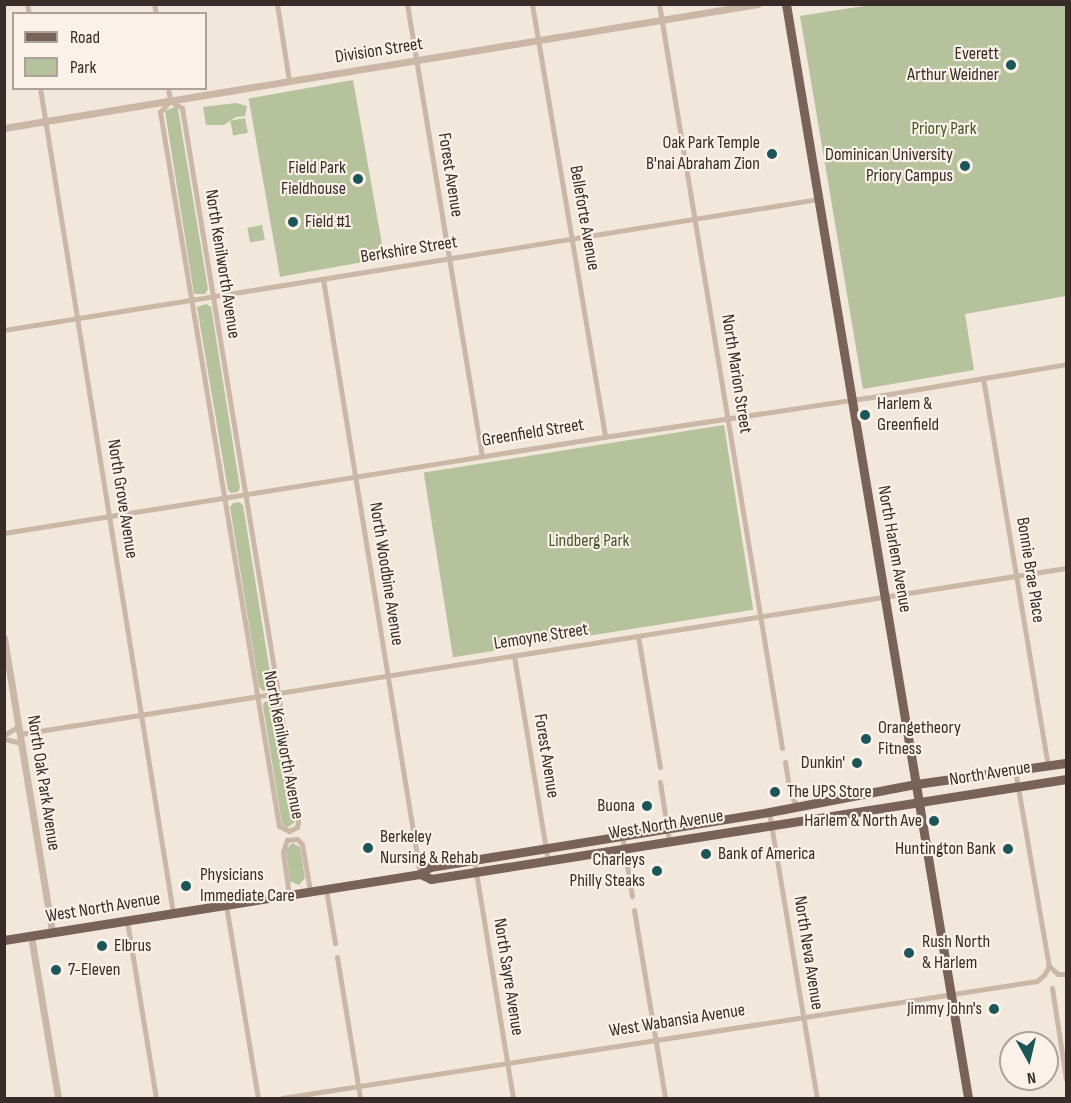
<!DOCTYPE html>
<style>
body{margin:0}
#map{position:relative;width:1071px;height:1103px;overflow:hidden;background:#f2e7db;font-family:"Sofia Sans Condensed",sans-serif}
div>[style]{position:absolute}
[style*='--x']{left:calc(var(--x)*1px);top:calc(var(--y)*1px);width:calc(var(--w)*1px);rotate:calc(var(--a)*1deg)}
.green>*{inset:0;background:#b5c29b;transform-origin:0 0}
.minor>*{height:5px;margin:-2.5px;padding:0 2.5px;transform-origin:2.5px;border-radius:2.5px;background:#cbb7a7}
.tertiary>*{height:7px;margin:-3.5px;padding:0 3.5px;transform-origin:3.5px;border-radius:3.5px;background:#cbb7a7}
.primary>*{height:9px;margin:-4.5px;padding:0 4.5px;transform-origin:4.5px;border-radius:4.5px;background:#796358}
.dots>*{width:16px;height:16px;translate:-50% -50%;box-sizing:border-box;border:3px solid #faf1e8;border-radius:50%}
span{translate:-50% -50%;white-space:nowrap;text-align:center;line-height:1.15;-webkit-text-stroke:4.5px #faf1e8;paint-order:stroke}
.street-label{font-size:18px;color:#372c28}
.poi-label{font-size:18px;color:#372c28}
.right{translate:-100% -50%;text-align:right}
.left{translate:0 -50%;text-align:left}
.park-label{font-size:18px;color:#47562b}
.frame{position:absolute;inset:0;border:6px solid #372c28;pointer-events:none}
.legend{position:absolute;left:12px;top:12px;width:195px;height:78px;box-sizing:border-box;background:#faf1e8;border:2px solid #aca29b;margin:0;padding:8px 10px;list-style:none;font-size:18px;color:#372c28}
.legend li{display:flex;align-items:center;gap:12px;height:30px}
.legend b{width:30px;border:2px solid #aca29b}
.north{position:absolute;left:999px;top:1031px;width:60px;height:60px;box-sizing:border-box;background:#faf1e8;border:2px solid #aca29b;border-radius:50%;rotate:172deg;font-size:16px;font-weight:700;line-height:24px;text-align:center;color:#372c28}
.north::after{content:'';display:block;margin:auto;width:21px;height:27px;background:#1c5659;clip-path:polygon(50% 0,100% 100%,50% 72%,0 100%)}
</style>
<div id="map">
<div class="green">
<div style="clip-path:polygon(870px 5px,1066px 5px,1066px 296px,965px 314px,974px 370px,863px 389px,800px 16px)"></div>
<div style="left:353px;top:80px;width:181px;height:106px;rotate:80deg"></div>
<div style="clip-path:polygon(236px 103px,247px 106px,245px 116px,236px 117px,224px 125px,206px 125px,203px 107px)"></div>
<div style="clip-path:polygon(175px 107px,178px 109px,208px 289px,205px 294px,194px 294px,165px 111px)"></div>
<div style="left:245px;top:118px;width:15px;height:15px;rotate:79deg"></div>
<div style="left:262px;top:225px;width:15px;height:15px;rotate:79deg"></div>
<div style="clip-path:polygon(206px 304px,211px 307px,240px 488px,238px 492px,231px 493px,228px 490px,197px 307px)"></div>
<div style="left:724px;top:425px;width:187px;height:304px;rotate:81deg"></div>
<div style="clip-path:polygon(239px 502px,243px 505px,272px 685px,270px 690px,263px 691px,259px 687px,230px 507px,233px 503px)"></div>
<div style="clip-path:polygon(272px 700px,277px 704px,295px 822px,287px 828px,282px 824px,263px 706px,264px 702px)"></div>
<div style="clip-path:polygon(292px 843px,300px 847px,305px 878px,299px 885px,290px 881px,286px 850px)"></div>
</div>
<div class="minor">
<div style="--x:27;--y:4;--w:10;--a:79"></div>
<div style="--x:154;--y:4;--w:10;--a:79"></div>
<div style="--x:277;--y:4;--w:78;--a:81.1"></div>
<div style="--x:407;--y:4;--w:458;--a:80.6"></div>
<div style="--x:532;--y:4;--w:439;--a:80.4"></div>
<div style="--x:659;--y:4;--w:754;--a:80.61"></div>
<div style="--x:40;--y:88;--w:836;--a:80.84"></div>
<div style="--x:168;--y:88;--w:13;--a:81"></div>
<div style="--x:170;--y:101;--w:14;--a:30"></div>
<div style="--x:182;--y:108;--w:593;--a:80.68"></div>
<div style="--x:278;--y:693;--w:131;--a:81.2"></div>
<div style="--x:298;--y:822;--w:5;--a:101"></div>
<div style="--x:297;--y:827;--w:9;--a:153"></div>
<div style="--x:289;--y:831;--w:11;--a:-153"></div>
<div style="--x:279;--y:826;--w:724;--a:-99.46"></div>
<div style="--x:160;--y:112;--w:15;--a:-48"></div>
<div style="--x:323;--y:279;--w:603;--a:80.74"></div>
<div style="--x:4;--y:330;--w:824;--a:-9.14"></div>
<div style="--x:983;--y:378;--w:393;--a:80.5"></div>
<div style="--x:4;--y:533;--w:601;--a:-9.1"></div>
<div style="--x:597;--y:438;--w:272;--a:-8.5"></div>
<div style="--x:866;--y:398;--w:203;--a:-9.6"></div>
<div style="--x:638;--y:636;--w:133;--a:80.5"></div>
<div style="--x:514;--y:656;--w:208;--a:80.6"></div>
<div style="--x:20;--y:734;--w:1059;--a:-9.02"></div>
<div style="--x:4;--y:735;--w:17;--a:-31"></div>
<div style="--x:4;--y:739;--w:18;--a:13"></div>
<div style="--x:785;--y:762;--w:32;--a:81"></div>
<div style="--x:790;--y:794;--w:14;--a:60"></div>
<div style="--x:1015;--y:770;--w:199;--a:80.2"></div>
<div style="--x:660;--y:782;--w:60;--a:81.3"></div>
<div style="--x:769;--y:812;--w:290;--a:80.5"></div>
<div style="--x:622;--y:836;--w:61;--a:80.5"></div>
<div style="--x:474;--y:860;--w:241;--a:80.7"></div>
<div style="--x:326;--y:889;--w:55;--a:80.5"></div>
<div style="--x:289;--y:895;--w:43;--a:-97.9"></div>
<div style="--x:283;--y:852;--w:13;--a:-72"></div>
<div style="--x:287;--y:840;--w:10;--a:-6"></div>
<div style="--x:297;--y:839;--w:7;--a:45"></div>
<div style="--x:302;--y:844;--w:48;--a:80.3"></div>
<div style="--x:226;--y:905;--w:196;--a:80.6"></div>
<div style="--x:634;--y:910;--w:191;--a:80.6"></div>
<div style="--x:127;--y:921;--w:179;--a:80.7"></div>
<div style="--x:337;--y:957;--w:143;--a:80.7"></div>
<div style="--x:1049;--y:966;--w:12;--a:42"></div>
<div style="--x:1058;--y:974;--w:8;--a:0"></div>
<div style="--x:1052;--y:988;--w:92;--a:81.3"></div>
<div style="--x:282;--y:1098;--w:764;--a:-8.81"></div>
<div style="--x:1037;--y:981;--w:9;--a:-41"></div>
<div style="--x:1044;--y:975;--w:10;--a:-61"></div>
</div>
<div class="tertiary">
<div style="--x:4;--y:128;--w:764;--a:-9.34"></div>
<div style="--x:4;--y:638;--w:298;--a:80.7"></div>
<div style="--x:31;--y:936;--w:164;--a:80.5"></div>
</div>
<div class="primary">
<div style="--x:786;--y:4;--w:1109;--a:80.55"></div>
<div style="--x:420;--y:874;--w:12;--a:24"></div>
<div style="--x:431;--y:879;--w:643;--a:-8.95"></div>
<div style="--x:4;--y:940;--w:421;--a:-9"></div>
<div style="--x:420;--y:874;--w:12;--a:-35"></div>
<div style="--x:430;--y:867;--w:343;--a:-9.2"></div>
<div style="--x:769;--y:812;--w:150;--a:-10.8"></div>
<div style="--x:916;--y:784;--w:151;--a:-8"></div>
</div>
<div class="dots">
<div style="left:1011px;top:65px;background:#1c5659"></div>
<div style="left:772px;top:154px;background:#1c5659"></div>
<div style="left:965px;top:166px;background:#1c5659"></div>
<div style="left:358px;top:179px;background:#1c5659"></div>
<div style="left:293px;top:222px;background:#1c5659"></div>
<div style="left:865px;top:415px;background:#1c5659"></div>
<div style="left:866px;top:739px;background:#1c5659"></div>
<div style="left:857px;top:763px;background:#1c5659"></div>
<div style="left:775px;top:792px;background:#1c5659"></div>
<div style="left:647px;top:806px;background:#1c5659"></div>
<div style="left:934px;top:821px;background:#1c5659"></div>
<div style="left:368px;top:848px;background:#1c5659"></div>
<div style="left:1008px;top:849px;background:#1c5659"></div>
<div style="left:706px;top:854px;background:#1c5659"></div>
<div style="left:657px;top:871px;background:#1c5659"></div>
<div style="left:186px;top:886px;background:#1c5659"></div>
<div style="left:102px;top:946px;background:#1c5659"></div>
<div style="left:909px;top:953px;background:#1c5659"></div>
<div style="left:56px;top:970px;background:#1c5659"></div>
<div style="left:994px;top:1009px;background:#1c5659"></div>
</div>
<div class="street-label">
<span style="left:379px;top:51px;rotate:-9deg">Division Street</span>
<span style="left:450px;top:175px;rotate:81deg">Forest Avenue</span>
<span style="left:584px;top:218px;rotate:80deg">Belleforte Avenue</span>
<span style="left:409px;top:250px;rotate:-9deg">Berkshire Street</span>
<span style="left:222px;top:264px;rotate:81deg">North Kenilworth Avenue</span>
<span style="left:736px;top:374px;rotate:81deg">North Marion Street</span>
<span style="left:533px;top:433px;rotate:-9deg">Greenfield Street</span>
<span style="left:122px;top:499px;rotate:81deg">North Grove Avenue</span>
<span style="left:894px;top:549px;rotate:80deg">North Harlem Avenue</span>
<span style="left:1030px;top:570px;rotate:81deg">Bonnie Brae Place</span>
<span style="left:386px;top:574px;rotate:81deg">North Woodbine Avenue</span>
<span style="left:541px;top:637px;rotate:-9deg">Lemoyne Street</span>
<span style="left:283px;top:745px;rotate:79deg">North Kenilworth Avenue</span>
<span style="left:546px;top:756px;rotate:81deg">Forest Avenue</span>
<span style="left:990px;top:774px;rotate:-9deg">North Avenue</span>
<span style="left:43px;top:783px;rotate:81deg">North Oak Park Avenue</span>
<span style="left:666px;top:825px;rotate:-9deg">West North Avenue</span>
<span style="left:103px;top:908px;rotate:-9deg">West North Avenue</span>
<span style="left:808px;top:953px;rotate:81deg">North Neva Avenue</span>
<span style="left:508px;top:977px;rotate:81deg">North Sayre Avenue</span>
<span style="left:677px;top:1021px;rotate:-9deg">West Wabansia Avenue</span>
</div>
<div class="poi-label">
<span class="right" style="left:999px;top:65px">Everett<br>Arthur Weidner</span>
<span class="right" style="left:760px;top:154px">Oak Park Temple<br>B'nai Abraham Zion</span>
<span class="right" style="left:953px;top:166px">Dominican University<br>Priory Campus</span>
<span class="right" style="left:346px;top:179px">Field Park<br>Fieldhouse</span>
<span class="left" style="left:305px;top:222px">Field #1</span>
<span class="left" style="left:877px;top:415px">Harlem &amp;<br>Greenfield</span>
<span class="left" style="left:878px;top:739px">Orangetheory<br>Fitness</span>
<span class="right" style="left:845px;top:763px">Dunkin'</span>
<span class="left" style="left:787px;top:792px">The UPS Store</span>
<span class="right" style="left:635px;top:806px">Buona</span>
<span class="right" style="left:922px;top:821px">Harlem &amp; North Ave</span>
<span class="left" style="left:380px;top:848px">Berkeley<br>Nursing &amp; Rehab</span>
<span class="right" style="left:996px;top:849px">Huntington Bank</span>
<span class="left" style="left:718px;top:854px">Bank of America</span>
<span class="right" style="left:645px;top:871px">Charleys<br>Philly Steaks</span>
<span class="left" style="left:200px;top:886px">Physicians<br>Immediate Care</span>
<span class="left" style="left:922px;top:953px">Rush North<br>&amp; Harlem</span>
<span class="left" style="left:114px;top:946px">Elbrus</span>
<span class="left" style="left:68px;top:970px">7-Eleven</span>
<span class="right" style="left:982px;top:1009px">Jimmy John's</span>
</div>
<div class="park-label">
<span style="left:944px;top:129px">Priory Park</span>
<span style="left:589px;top:541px">Lindberg Park</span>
</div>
<div class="frame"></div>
<ul class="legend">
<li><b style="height:8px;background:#796358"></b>Road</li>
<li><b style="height:16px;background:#b5c29b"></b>Park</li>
</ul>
<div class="north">N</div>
</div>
